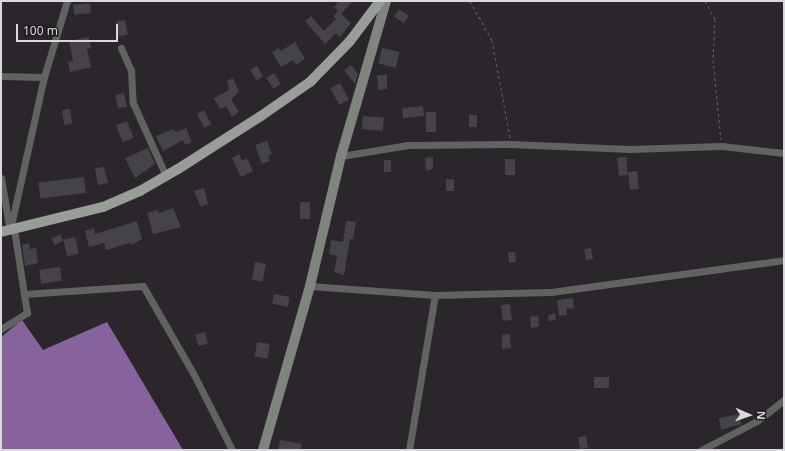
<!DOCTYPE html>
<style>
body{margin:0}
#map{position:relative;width:785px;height:451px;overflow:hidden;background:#2a262c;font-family:"Noto Sans",sans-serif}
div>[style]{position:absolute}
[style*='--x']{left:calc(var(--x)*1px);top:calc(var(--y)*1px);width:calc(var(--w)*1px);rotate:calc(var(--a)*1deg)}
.water>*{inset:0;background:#87639e}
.building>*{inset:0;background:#464249;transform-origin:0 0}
.path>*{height:1px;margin-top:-0.5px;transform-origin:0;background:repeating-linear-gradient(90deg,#666368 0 3px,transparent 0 6px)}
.street>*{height:7px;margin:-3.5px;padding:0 3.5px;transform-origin:3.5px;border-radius:3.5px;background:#60635f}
.secondary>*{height:10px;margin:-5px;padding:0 5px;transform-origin:5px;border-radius:5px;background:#80847e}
.primary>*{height:10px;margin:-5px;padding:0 5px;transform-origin:5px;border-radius:5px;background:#989d97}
span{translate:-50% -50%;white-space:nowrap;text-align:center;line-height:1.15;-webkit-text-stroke:3px #201c22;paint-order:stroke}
.frame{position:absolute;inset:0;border:2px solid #dad8dc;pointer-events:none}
.north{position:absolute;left:729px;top:395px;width:40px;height:40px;-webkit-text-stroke:3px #201c22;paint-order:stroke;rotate:92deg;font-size:11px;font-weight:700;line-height:16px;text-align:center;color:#dad8dc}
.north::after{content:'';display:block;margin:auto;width:14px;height:18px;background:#dad8dc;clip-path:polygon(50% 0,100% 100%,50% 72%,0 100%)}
.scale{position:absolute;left:16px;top:24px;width:102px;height:18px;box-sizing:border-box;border:2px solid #dad8dc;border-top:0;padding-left:5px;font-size:12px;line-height:14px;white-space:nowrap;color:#dad8dc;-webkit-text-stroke:3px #201c22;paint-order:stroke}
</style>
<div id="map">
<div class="water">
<div style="clip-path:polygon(22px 320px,43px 350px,107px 322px,183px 450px,1px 450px,1px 337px)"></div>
</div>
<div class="building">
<div style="clip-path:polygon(339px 1px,353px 1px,341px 14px,334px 7px)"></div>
<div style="left:90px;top:3px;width:10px;height:17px;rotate:84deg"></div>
<div style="left:399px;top:9px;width:12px;height:9px;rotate:35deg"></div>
<div style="clip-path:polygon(338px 11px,351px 23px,340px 37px,336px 33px,325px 44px,305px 21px,311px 16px,324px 31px,336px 19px,333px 16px)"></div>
<div style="left:125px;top:20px;width:15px;height:9px;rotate:79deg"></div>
<div style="clip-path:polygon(89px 37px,91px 48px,87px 49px,91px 67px,70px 72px,68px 62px,73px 61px,69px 41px)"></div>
<div style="clip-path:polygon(295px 42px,305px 59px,296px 65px,293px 60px,281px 67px,272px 52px,279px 48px,281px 51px)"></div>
<div style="left:382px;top:48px;width:18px;height:16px;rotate:13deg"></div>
<div style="clip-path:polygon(351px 65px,358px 74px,355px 84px,344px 70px)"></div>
<div style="left:257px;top:66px;width:12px;height:8px;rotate:59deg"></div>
<div style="left:274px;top:73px;width:13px;height:9px;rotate:58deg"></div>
<div style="clip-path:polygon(377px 75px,387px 75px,387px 89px,378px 90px)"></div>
<div style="clip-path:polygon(233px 78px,239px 92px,231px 99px,239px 112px,232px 117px,226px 106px,220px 109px,214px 98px,229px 90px,227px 81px)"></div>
<div style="left:340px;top:83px;width:19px;height:11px;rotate:62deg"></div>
<div style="left:124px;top:93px;width:14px;height:9px;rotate:78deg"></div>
<div style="left:423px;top:106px;width:10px;height:21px;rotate:84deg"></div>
<div style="left:70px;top:109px;width:15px;height:8px;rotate:82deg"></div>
<div style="left:204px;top:110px;width:16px;height:8px;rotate:63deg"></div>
<div style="left:426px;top:112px;width:10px;height:20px"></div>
<div style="left:469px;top:115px;width:8px;height:12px"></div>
<div style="left:363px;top:116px;width:21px;height:13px;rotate:5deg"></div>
<div style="left:127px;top:121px;width:18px;height:12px;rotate:68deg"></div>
<div style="clip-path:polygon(186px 128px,192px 142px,185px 145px,183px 140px,163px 151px,156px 136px,174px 129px,176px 132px)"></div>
<div style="clip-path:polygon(267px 141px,272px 154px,268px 155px,270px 161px,262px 164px,255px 145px)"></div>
<div style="clip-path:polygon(148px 148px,155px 164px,135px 178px,125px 158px)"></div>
<div style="clip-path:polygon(239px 154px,242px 161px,247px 158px,253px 171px,241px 177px,232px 158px)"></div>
<div style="clip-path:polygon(433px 157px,433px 169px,426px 171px,425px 158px)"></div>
<div style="left:626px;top:157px;width:18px;height:9px;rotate:84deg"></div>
<div style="left:505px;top:159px;width:10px;height:16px"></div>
<div style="left:384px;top:160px;width:7px;height:12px"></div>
<div style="clip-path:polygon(104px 167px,108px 183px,98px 185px,95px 168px)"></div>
<div style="left:637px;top:171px;width:18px;height:9px;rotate:84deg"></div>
<div style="left:84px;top:177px;width:16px;height:46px;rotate:83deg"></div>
<div style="left:446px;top:179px;width:8px;height:12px"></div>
<div style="clip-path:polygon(204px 188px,208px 204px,201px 207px,194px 191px)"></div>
<div style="left:300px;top:202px;width:10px;height:17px"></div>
<div style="clip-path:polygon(173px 208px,181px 227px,153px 234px,147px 213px,158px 210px,159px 213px)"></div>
<div style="clip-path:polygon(137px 221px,142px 239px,131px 245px,130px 243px,106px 250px,104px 243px,89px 247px,85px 231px,94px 228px,95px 234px)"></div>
<div style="clip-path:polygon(346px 221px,356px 222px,353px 239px,350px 239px,344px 275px,334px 272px,337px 256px,329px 254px,331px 240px,343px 242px)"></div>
<div style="clip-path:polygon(60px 234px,63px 241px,55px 245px,51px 239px)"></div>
<div style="left:75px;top:237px;width:17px;height:12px;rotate:77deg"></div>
<div style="clip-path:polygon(29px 243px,30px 249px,36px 248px,38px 263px,25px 266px,22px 245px)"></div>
<div style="left:591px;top:248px;width:11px;height:7px;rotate:80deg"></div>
<div style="left:515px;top:252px;width:10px;height:7px;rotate:84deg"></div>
<div style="left:255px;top:262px;width:11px;height:18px;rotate:10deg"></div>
<div style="left:60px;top:267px;width:14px;height:21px;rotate:82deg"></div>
<div style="left:274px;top:294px;width:16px;height:10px;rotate:11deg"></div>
<div style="clip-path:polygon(573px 298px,574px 308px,566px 309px,567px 315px,559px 316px,557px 300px)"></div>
<div style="left:510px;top:304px;width:16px;height:9px;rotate:83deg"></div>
<div style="clip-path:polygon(555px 313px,556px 320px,549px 321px,548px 315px)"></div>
<div style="left:538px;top:316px;width:11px;height:8px;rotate:85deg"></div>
<div style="left:205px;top:332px;width:12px;height:10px;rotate:76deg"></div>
<div style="clip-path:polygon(510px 334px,511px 348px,502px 349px,502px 335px)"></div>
<div style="left:257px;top:342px;width:13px;height:15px;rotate:9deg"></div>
<div style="left:594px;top:377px;width:15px;height:11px"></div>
<div style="clip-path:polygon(740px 414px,741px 424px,721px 430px,719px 418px)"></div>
<div style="left:586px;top:436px;width:12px;height:8px;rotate:81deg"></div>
<div style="clip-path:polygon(280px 440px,302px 444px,300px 450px,278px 450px)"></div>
</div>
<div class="path">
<div style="--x:470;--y:1;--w:45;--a:60.6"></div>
<div style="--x:492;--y:40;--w:99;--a:79.5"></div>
<div style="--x:705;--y:1;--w:21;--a:61"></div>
<div style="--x:715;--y:19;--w:41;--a:92.8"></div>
<div style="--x:713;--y:60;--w:80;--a:84.3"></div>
</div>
<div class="street">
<div style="--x:121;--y:48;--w:24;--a:66"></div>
<div style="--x:131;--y:70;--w:33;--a:87"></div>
<div style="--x:133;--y:103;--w:80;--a:65.7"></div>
<div style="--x:1;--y:76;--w:43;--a:1.3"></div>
<div style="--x:341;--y:156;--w:68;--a:-9.3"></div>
<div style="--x:408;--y:145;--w:103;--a:-0.6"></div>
<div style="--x:511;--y:144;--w:119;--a:2.4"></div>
<div style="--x:630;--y:149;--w:92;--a:-1.9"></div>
<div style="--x:722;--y:146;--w:62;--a:6.4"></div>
<div style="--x:1;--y:178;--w:49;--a:80.5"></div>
<div style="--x:14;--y:229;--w:66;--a:81.3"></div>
<div style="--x:10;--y:230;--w:157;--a:-77.5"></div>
<div style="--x:44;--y:77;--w:79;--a:-73.2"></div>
<div style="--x:310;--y:286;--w:125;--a:4.1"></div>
<div style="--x:435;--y:295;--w:116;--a:-1.5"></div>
<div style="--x:551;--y:292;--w:235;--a:-7.8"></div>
<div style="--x:1;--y:329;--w:31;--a:-32"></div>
<div style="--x:27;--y:313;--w:19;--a:-99"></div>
<div style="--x:24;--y:294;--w:119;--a:-3.8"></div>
<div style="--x:143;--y:286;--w:100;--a:60.1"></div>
<div style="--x:193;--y:373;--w:86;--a:63.1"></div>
<div style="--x:409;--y:450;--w:157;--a:-80.5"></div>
<div style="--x:701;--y:450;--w:63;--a:-27.4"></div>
<div style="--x:757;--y:421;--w:34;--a:-38"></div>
</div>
<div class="secondary">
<div style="--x:263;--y:450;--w:171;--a:-74"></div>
<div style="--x:310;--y:286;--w:134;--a:-76.6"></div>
<div style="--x:341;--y:156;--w:161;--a:-73.8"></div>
</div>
<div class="primary">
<div style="--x:1;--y:232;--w:105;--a:-13.8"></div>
<div style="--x:103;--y:207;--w:40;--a:-23.4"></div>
<div style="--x:140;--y:191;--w:44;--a:-30.1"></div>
<div style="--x:178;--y:169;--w:98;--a:-32.6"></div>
<div style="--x:261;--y:116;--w:60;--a:-34.8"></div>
<div style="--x:310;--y:82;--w:57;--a:-45.7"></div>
<div style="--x:350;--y:41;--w:50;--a:-53.1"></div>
</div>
<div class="frame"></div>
<div class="north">N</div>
<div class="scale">100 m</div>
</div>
